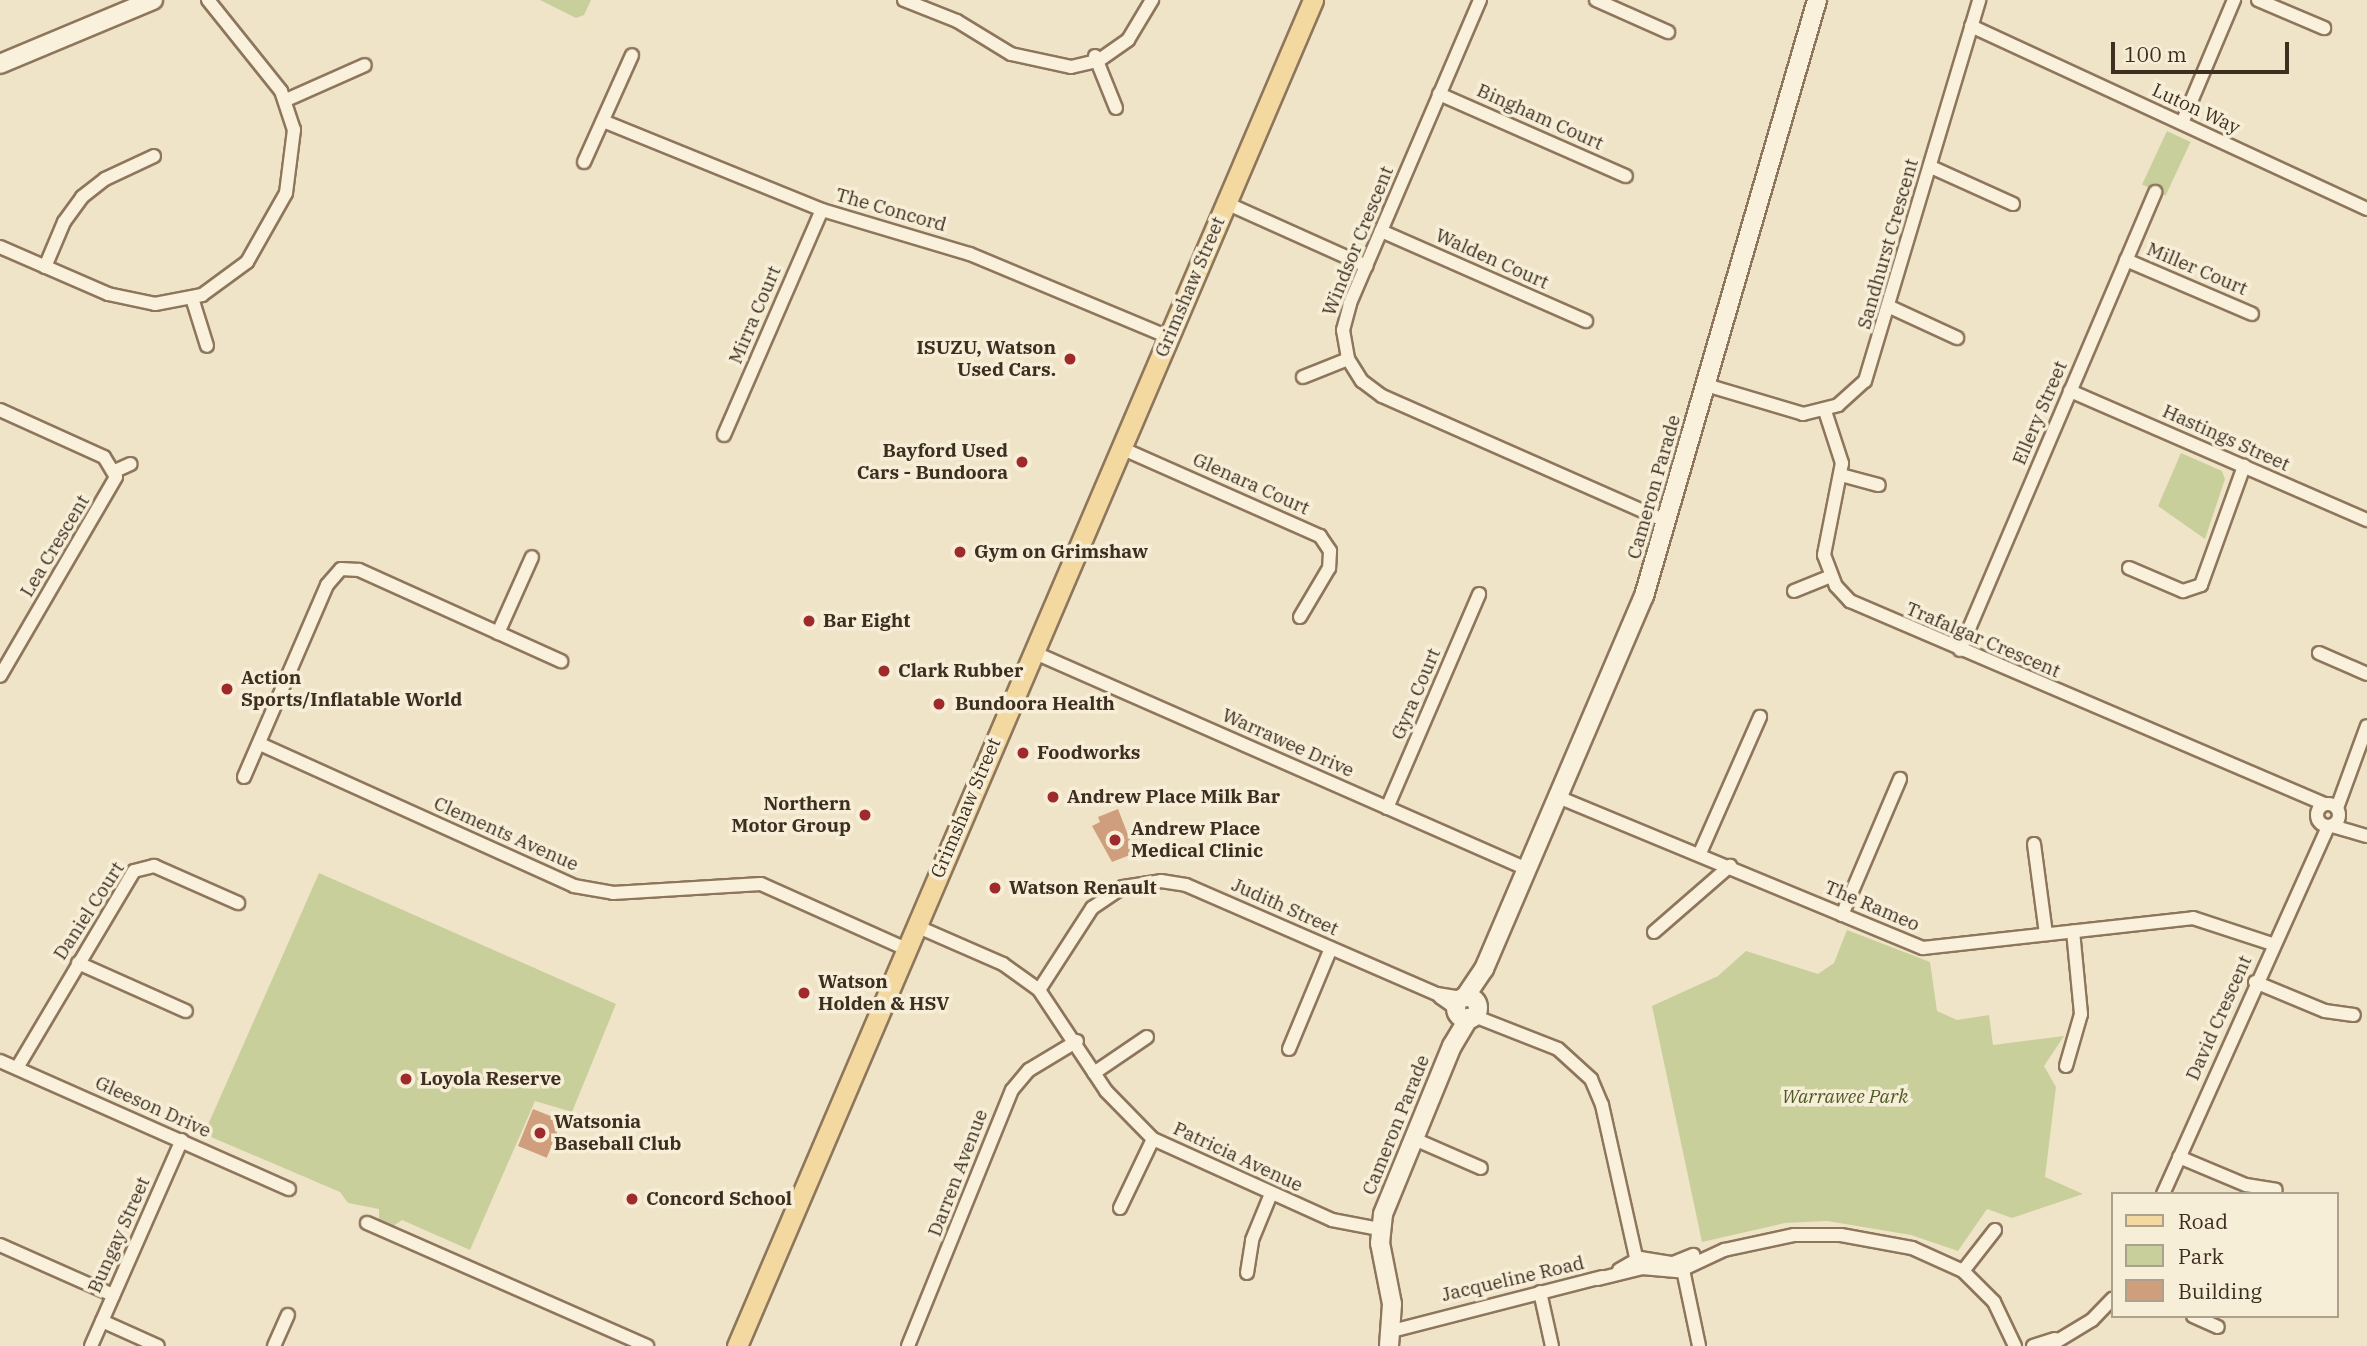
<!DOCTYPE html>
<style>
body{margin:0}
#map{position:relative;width:2367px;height:1346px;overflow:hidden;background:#f0e4c8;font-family:"IBM Plex Serif",serif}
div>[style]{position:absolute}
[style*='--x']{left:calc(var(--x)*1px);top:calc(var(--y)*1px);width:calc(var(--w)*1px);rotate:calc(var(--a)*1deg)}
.green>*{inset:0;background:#c9cf9b;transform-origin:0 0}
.building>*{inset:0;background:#cf9f7d;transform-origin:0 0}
.roads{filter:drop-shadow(2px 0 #8d765c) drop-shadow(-2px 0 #8d765c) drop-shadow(0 2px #8d765c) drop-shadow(0 -2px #8d765c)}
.street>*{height:12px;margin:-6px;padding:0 6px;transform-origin:6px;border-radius:6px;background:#faf1dc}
.street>.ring{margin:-6px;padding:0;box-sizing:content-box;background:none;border:12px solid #faf1dc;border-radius:50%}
.secondary>*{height:18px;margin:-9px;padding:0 9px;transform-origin:9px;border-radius:9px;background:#faf1dc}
.secondary>.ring{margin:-9px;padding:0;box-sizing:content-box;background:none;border:18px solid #faf1dc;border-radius:50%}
.primary>*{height:19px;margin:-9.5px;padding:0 9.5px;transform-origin:9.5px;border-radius:9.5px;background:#f3d9a0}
.dots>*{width:19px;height:19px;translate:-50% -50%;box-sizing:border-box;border:4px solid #f7eed8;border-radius:50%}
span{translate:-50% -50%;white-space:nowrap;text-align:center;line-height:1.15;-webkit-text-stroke:7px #f7eed8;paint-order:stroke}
.street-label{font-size:19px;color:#3d2e20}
.poi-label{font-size:19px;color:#3d2e20;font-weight:700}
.right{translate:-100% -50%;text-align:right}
.left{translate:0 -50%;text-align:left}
.park-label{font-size:19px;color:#4d5a26;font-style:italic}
.legend{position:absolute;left:2111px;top:1192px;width:228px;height:126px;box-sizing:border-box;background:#f7eed8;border:2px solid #ada18e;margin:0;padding:9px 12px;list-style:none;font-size:21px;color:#3d2e20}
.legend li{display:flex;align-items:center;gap:14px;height:35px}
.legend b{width:35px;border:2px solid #ada18e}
.scale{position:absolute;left:2111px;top:42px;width:178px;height:32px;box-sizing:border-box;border:4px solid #3d2e20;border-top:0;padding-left:9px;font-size:21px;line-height:24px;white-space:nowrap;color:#3d2e20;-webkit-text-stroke:5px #f7eed8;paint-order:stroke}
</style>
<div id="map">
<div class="green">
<div style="clip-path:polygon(540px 0,591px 0,584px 15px,576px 18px)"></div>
<div style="left:2167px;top:131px;width:26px;height:59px;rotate:25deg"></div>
<div style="clip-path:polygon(2181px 453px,2222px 471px,2225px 479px,2205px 539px,2158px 506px)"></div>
<div style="clip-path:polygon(319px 873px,616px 1004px,572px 1112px,535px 1101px,470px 1250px,402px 1220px,392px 1227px,379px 1221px,379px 1209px,348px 1203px,340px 1192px,204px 1134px)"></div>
<div style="clip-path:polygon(1847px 930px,1930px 962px,1937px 1011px,1957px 1020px,1989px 1015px,1993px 1045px,2064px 1036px,2044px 1066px,2056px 1087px,2045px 1177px,2083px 1194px,2012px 1218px,1987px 1209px,1958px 1251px,1911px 1235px,1827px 1221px,1785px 1223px,1702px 1242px,1652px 1006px,1718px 976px,1746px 951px,1818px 974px,1834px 963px)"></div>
</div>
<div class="building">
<div style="clip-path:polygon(1118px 809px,1135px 853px,1112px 862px,1092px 826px,1100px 822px,1098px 817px)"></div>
<div style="left:533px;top:1109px;width:31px;height:40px;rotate:22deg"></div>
</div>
<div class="roads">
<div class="street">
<div style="--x:904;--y:0;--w:57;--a:21.6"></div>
<div style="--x:957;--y:21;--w:63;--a:31.4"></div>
<div style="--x:1011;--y:54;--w:61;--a:12.2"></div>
<div style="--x:1071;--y:67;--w:28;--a:-13"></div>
<div style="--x:1098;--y:61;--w:37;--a:-35"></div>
<div style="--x:1128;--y:40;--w:47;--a:-59"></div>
<div style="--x:1480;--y:0;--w:331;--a:113.2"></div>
<div style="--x:1350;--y:304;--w:27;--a:105"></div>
<div style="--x:1343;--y:330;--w:29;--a:80"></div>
<div style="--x:1348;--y:359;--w:26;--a:58"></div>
<div style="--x:1362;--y:381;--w:25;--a:37"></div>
<div style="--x:1382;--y:396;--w:310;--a:23.8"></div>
<div style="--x:1596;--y:0;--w:79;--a:24"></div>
<div style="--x:2258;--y:0;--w:72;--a:23"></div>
<div style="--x:1971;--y:26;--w:436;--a:24.8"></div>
<div style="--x:1095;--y:56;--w:56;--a:68"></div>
<div style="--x:1439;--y:94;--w:204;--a:23.7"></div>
<div style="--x:286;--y:100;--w:86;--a:-23.9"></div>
<div style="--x:603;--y:121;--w:236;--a:22.1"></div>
<div style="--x:822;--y:210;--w:154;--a:16.6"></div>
<div style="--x:970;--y:254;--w:215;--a:22.7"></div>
<div style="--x:2182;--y:123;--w:134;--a:-67.1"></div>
<div style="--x:584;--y:162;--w:117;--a:-65.8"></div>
<div style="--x:1931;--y:167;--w:90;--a:24.3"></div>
<div style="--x:1226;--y:203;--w:154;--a:24.2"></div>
<div style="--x:1381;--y:231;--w:224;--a:23.7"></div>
<div style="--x:0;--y:247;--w:118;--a:23.5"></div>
<div style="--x:108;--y:294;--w:48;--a:12"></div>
<div style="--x:155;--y:304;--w:48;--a:-10.8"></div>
<div style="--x:202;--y:295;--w:56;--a:-36.3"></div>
<div style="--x:247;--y:262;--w:79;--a:-60.5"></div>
<div style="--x:286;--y:193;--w:64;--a:-82.8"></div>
<div style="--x:294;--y:130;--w:41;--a:-108.4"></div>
<div style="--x:281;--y:91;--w:117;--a:-128.7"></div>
<div style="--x:2126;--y:260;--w:137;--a:23.2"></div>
<div style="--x:45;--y:267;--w:49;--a:-67.1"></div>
<div style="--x:64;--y:222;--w:31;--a:-54"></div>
<div style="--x:82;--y:197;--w:29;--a:-38"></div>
<div style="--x:105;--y:179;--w:54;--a:-25.1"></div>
<div style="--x:192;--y:298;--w:50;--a:72.6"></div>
<div style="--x:1890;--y:307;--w:74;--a:24.8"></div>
<div style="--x:1303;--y:377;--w:48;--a:-21.8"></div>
<div style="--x:1706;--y:385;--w:101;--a:16.6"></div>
<div style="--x:1803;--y:414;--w:36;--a:-14"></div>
<div style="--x:1838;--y:405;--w:36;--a:-42"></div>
<div style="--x:1865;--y:381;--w:398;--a:-73.3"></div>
<div style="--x:2070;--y:391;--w:324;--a:23.5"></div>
<div style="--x:0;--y:410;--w:114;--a:24.3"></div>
<div style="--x:104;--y:457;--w:23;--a:59"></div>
<div style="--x:116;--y:477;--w:230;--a:120.2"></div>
<div style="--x:1825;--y:411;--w:55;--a:71.9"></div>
<div style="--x:1842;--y:463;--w:94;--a:101.1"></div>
<div style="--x:1824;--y:555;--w:33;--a:69"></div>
<div style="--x:1836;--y:586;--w:21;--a:47"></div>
<div style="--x:1850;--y:601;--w:516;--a:23.18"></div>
<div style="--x:724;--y:435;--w:245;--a:-66.5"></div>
<div style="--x:1121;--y:448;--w:218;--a:23.9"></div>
<div style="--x:1320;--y:536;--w:18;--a:56"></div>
<div style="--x:1330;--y:551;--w:17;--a:93"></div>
<div style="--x:1329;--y:568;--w:57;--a:120.6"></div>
<div style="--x:115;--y:471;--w:17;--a:-24"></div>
<div style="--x:1841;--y:475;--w:39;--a:15"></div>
<div style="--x:2129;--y:568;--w:59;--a:23.1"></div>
<div style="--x:2183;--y:591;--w:19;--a:-18"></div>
<div style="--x:2201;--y:585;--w:127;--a:-70.1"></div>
<div style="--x:1794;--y:591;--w:40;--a:-22"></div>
<div style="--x:498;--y:633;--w:83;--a:-65.9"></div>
<div style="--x:1960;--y:650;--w:498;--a:-66.9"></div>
<div style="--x:1033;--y:652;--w:540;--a:23.71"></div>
<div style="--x:2319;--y:653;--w:52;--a:23.6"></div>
<div style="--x:260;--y:744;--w:345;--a:24.3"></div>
<div style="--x:574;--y:886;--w:40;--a:10"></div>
<div style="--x:613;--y:893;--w:148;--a:-3.5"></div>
<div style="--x:761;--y:884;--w:159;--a:24.1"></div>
<div style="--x:244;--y:777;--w:209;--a:-66.6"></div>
<div style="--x:327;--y:585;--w:21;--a:-49"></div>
<div style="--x:341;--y:569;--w:18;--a:3"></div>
<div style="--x:359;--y:570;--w:222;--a:24.3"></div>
<div style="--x:1558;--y:797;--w:395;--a:22.5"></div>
<div style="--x:1923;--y:948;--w:272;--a:-6.3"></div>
<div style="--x:2193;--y:918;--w:83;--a:18.2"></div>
<div class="ring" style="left:2317px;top:804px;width:10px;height:10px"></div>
<div style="--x:1387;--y:808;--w:233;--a:-66.7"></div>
<div style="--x:2337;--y:808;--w:87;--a:-69.9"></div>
<div style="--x:2332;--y:826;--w:36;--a:16"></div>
<div style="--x:2034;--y:844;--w:91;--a:82.4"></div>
<div style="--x:1700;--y:853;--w:149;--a:-66.2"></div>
<div style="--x:1842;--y:915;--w:148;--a:-66.9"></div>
<div style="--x:916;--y:926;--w:95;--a:23.6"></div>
<div style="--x:1003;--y:964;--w:44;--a:35.8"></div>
<div style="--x:1039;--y:990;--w:121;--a:56.4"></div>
<div style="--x:1106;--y:1091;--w:67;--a:45.6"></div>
<div style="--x:1153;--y:1139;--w:196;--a:24.3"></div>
<div style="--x:1332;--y:1220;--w:48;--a:10.8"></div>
<div style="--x:1654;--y:932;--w:101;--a:-41"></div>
<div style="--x:78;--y:963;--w:118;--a:24"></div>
<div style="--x:2255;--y:982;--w:76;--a:22.5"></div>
<div style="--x:2325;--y:1011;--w:29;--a:8"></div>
<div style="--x:1039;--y:990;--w:98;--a:-57.1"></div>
<div style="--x:1092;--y:908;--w:37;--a:-34"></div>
<div style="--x:1123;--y:887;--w:38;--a:-9"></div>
<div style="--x:1161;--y:881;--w:25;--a:9"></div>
<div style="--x:1186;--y:885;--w:274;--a:23.5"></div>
<div style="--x:1437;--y:994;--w:25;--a:9"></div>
<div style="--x:1440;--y:997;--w:21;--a:35"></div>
<div style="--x:1474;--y:1016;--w:90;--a:21.4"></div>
<div style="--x:1558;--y:1049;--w:45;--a:42.3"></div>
<div style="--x:1591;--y:1079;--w:28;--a:67"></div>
<div style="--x:1602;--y:1105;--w:165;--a:77.4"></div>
<div style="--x:1289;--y:1049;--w:109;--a:-67.4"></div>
<div style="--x:0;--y:1061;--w:316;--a:23.9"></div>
<div style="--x:2066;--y:1066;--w:54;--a:-73.9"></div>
<div style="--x:2081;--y:1014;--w:83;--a:-95.5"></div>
<div style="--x:17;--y:1068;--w:229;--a:-59.3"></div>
<div style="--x:134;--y:871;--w:21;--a:-14"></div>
<div style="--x:154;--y:866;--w:92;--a:23.8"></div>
<div style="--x:1094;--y:1073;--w:64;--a:-34.2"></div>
<div style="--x:1412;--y:1138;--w:75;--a:23.5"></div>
<div style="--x:2179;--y:1157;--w:73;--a:22.7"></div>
<div style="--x:2246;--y:1185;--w:30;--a:9"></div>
<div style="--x:2163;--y:1194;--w:403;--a:-65.8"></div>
<div style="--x:1120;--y:1208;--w:76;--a:-64.4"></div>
<div style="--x:367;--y:1223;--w:306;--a:23.7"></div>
<div style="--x:0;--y:1245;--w:124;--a:23.9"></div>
<div style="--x:1682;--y:1265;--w:83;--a:78.1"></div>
<div style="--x:1619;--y:1270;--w:24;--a:-30"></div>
<div style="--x:1640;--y:1258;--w:33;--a:9"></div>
<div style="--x:1673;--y:1263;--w:22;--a:-22"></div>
<div style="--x:1963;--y:1271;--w:52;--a:-52"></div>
<div style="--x:1247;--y:1273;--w:33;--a:-81"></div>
<div style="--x:1252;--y:1240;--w:50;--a:-67.6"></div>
<div style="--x:1598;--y:1279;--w:45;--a:-14"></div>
<div style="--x:1642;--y:1268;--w:37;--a:5"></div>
<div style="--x:1679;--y:1271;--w:50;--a:-25"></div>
<div style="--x:1724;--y:1250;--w:72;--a:-12.1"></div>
<div style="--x:1794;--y:1235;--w:47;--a:0"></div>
<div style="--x:1841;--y:1235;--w:72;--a:10.4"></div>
<div style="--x:1912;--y:1248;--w:56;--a:24.3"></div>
<div style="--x:1963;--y:1271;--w:44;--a:45"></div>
<div style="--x:1994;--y:1302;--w:49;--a:64.5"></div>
<div style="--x:1540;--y:1292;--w:55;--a:77.5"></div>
<div style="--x:2193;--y:1316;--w:27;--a:24"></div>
<div style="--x:102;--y:1321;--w:61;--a:24.1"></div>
<div style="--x:1392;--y:1331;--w:217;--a:-14.4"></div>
<div style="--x:91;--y:1346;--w:225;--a:-66.2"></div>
<div style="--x:274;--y:1346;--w:34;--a:-66"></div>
<div style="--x:908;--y:1346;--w:276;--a:-67.9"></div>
<div style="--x:1012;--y:1090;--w:26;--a:-50"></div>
<div style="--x:1029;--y:1070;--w:56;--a:-31.1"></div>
<div style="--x:2033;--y:1346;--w:23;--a:-18"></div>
<div style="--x:2049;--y:1346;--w:50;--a:-31.2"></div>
<div style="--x:2092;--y:1320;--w:30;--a:-46"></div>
</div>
<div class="secondary">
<div style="--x:0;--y:64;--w:166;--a:-22.7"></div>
<div style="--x:1465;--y:997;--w:34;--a:-56"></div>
<div style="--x:1484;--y:969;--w:406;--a:-66.8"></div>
<div style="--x:1644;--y:596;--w:621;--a:-73.81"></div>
<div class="ring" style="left:1456px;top:997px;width:4px;height:4px"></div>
<div style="--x:1389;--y:1346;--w:42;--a:-85.9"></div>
<div style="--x:1392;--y:1304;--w:62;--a:-101.1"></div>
<div style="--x:1380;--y:1243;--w:29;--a:-84"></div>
<div style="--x:1383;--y:1214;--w:182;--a:-67.7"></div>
<div style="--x:1452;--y:1046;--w:33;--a:-59"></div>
</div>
<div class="primary">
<div style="--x:737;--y:1346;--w:1464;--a:-66.83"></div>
</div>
</div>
<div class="dots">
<div style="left:1070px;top:359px;background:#9e2a2b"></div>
<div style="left:1022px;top:462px;background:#9e2a2b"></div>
<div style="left:960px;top:552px;background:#9e2a2b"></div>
<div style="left:809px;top:621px;background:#9e2a2b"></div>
<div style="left:884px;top:671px;background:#9e2a2b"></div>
<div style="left:227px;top:689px;background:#9e2a2b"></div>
<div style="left:939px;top:704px;background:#9e2a2b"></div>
<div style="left:1023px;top:753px;background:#9e2a2b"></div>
<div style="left:1053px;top:797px;background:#9e2a2b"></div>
<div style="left:865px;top:815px;background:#9e2a2b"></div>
<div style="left:1115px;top:840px;background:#9e2a2b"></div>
<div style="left:995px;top:888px;background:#9e2a2b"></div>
<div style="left:804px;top:993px;background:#9e2a2b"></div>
<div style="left:406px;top:1079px;background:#9e2a2b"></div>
<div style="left:540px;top:1133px;background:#9e2a2b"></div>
<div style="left:632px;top:1199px;background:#9e2a2b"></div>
</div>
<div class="street-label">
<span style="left:2196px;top:109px;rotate:25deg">Luton Way</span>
<span style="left:1540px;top:117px;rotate:24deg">Bingham Court</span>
<span style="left:891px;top:210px;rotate:16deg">The Concord</span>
<span style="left:1358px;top:241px;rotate:-68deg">Windsor Crescent</span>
<span style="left:1888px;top:244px;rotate:-74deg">Sandhurst Crescent</span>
<span style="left:1492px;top:259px;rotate:24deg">Walden Court</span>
<span style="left:2197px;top:269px;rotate:23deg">Miller Court</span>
<span style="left:1190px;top:287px;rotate:-67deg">Grimshaw Street</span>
<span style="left:755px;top:315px;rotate:-67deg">Mirra Court</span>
<span style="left:2040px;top:413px;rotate:-67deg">Ellery Street</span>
<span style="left:2226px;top:438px;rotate:24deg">Hastings Street</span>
<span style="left:1251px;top:484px;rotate:24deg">Glenara Court</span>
<span style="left:1654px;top:487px;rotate:-74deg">Cameron Parade</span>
<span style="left:55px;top:546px;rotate:-59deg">Lea Crescent</span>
<span style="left:1983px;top:640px;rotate:23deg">Trafalgar Crescent</span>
<span style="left:1416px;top:694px;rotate:-67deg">Gyra Court</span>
<span style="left:1288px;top:743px;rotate:24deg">Warrawee Drive</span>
<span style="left:966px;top:808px;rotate:-67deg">Grimshaw Street</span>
<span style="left:506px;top:834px;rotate:24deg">Clements Avenue</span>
<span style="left:1872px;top:906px;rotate:23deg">The Rameo</span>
<span style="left:1285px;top:907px;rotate:24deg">Judith Street</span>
<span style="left:89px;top:911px;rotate:-57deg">Daniel Court</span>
<span style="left:2219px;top:1018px;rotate:-66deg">David Crescent</span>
<span style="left:153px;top:1107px;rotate:24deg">Gleeson Drive</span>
<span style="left:1396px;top:1125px;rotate:-68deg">Cameron Parade</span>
<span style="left:1238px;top:1157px;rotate:25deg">Patricia Avenue</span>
<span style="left:958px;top:1173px;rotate:-69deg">Darren Avenue</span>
<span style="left:119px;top:1235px;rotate:-66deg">Bungay Street</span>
<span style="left:1513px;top:1279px;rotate:-13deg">Jacqueline Road</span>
</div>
<div class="poi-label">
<span class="right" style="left:1056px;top:359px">ISUZU, Watson<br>Used Cars.</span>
<span class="right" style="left:1008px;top:462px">Bayford Used<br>Cars - Bundoora</span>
<span class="left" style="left:974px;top:552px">Gym on Grimshaw</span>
<span class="left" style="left:823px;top:621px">Bar Eight</span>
<span class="left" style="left:898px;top:671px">Clark Rubber</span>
<span class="left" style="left:241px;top:689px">Action<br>Sports/Inflatable World</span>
<span class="left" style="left:955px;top:704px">Bundoora Health</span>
<span class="left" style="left:1037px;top:753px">Foodworks</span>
<span class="left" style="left:1067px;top:797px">Andrew Place Milk Bar</span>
<span class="right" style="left:851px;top:815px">Northern<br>Motor Group</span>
<span class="left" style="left:1131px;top:840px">Andrew Place<br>Medical Clinic</span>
<span class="left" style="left:1009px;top:888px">Watson Renault</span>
<span class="left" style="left:818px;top:993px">Watson<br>Holden &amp; HSV</span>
<span class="left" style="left:420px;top:1079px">Loyola Reserve</span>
<span class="left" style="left:554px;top:1133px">Watsonia<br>Baseball Club</span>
<span class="left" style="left:646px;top:1199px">Concord School</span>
</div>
<div class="park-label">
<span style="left:1845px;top:1097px">Warrawee Park</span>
</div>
<ul class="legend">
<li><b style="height:9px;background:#f3d9a0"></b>Road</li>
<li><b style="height:19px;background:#c9cf9b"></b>Park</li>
<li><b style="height:19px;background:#cf9f7d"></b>Building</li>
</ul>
<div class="scale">100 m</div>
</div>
